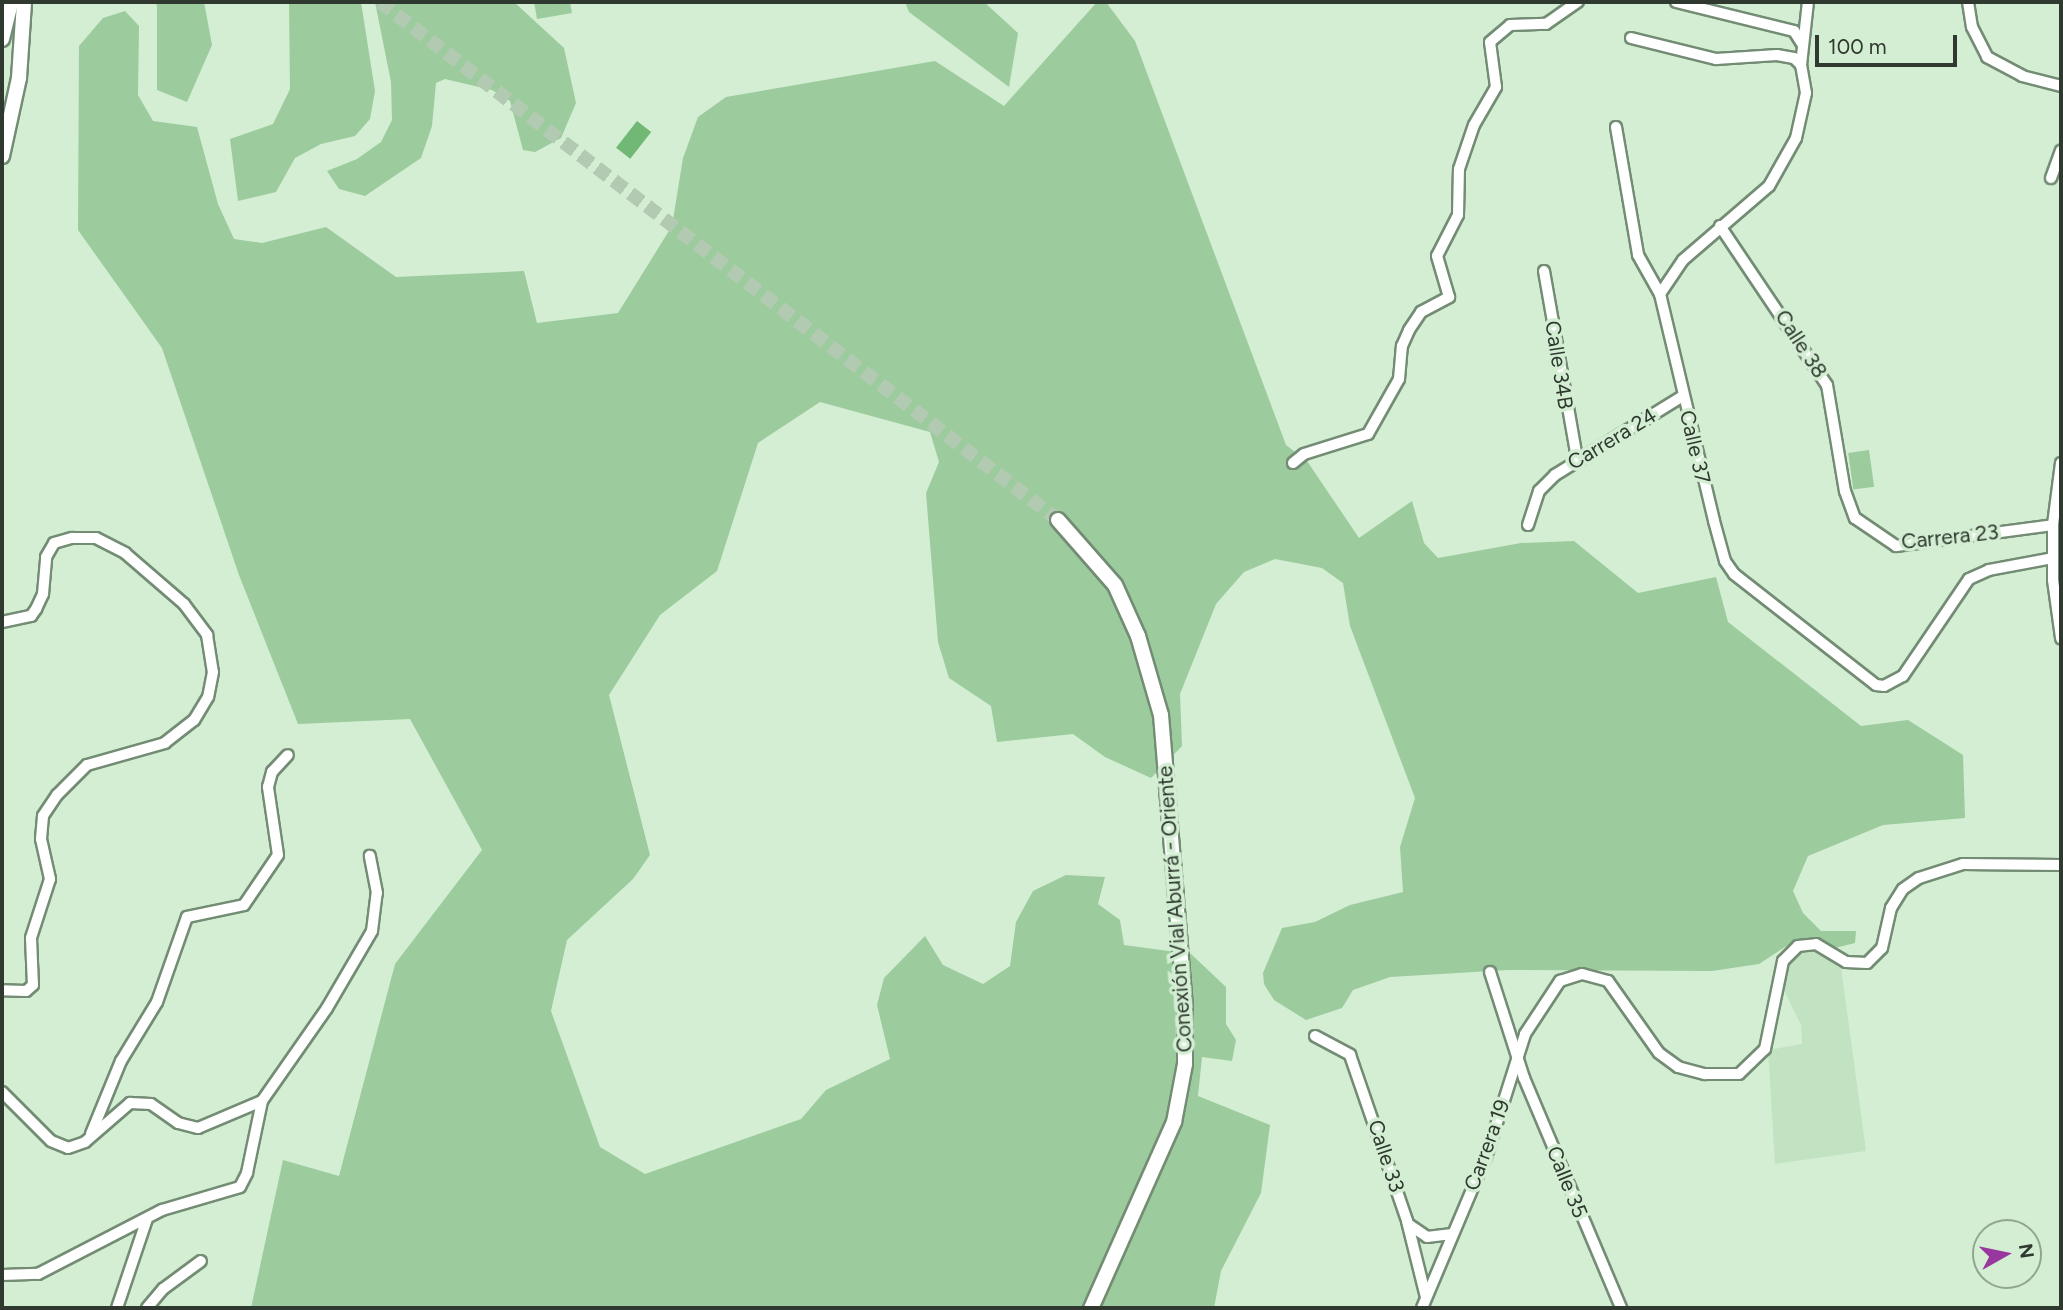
<!DOCTYPE html>
<meta charset="utf-8">
<style>
body{margin:0}
#map{position:relative;width:2063px;height:1310px;overflow:hidden;background:#d3eed3;font-family:Figtree,sans-serif}
div>[style]{position:absolute}
[style*='--x']{left:calc(var(--x)*1px);top:calc(var(--y)*1px);width:calc(var(--w)*1px);rotate:calc(var(--a)*1deg)}
.built>*{inset:0;background:#c2e3c2}
.green>*{inset:0;background:#9ccb9d;transform-origin:0 0}
.water>*{inset:0;background:#70b873;transform-origin:0 0}
.major-tunnel>*{height:14px;margin-top:-7px;transform-origin:0;background:repeating-linear-gradient(90deg,#b2cab2 0 14px,transparent 0 21px)}
.roads{filter:drop-shadow(2px 0 #738c74) drop-shadow(-2px 0 #738c74) drop-shadow(0 2px #738c74) drop-shadow(0 -2px #738c74)}
.minor>*{height:10px;margin:-5px;padding:0 5px;transform-origin:5px;border-radius:5px;background:#fff}
.major>*{height:14px;margin:-7px;padding:0 7px;transform-origin:7px;border-radius:7px;background:#fff}
span{translate:-50% -50%;white-space:nowrap;text-align:center;line-height:1.15;-webkit-text-stroke:7px #d3eed3;paint-order:stroke}
.street-label{font-size:21px;color:#2f392f}
.frame{position:absolute;inset:0;border:4px solid #2f392f;pointer-events:none}
.north{position:absolute;left:1972px;top:1219px;width:70px;height:70px;box-sizing:border-box;background:#d3eed3;border:2px solid #91a691;border-radius:50%;rotate:81deg;font-size:19px;font-weight:700;line-height:28px;text-align:center;color:#2f392f}
.north::after{content:'';display:block;margin:auto;width:24px;height:32px;background:#98379e;clip-path:polygon(50% 0,100% 100%,50% 72%,0 100%)}
.scale{position:absolute;left:1815px;top:35px;width:142px;height:32px;box-sizing:border-box;border:4px solid #2f392f;border-top:0;padding-left:9px;font-size:21px;line-height:24px;white-space:nowrap;color:#2f392f;-webkit-text-stroke:5px #d3eed3;paint-order:stroke}
</style>
<div id="map">
<div class="built">
<div style="clip-path:polygon(1812px 951px,1841px 967px,1866px 1151px,1775px 1164px,1768px 1050px,1802px 1044px,1801px 1025px,1779px 980px,1792px 956px)"></div>
</div>
<div class="green">
<div style="clip-path:polygon(153px 2px,204px 2px,212px 45px,187px 102px,157px 90px,157px 5px)"></div>
<div style="clip-path:polygon(289px 2px,361px 2px,375px 91px,370px 119px,355px 136px,321px 144px,295px 158px,276px 192px,238px 201px,230px 139px,273px 124px,290px 89px)"></div>
<div style="clip-path:polygon(375px 2px,514px 2px,564px 48px,576px 103px,561px 138px,535px 152px,523px 150px,510px 101px,492px 90px,445px 79px,436px 83px,432px 126px,421px 158px,365px 196px,339px 189px,327px 171px,357px 159px,381px 142px,392px 120px,391px 82px)"></div>
<div style="clip-path:polygon(534px 2px,570px 2px,572px 13px,537px 19px)"></div>
<div style="clip-path:polygon(905px 2px,984px 2px,1018px 33px,1009px 87px,909px 12px)"></div>
<div style="clip-path:polygon(1097px 2px,1106px 2px,1135px 41px,1286px 445px,1307px 461px,1359px 538px,1412px 501px,1424px 543px,1438px 558px,1521px 543px,1574px 541px,1638px 593px,1716px 577px,1728px 622px,1861px 726px,1908px 720px,1963px 755px,1965px 818px,1883px 825px,1808px 856px,1793px 891px,1803px 913px,1821px 931px,1856px 931px,1855px 943px,1835px 948px,1797px 939px,1759px 964px,1712px 971px,1507px 970px,1390px 977px,1353px 990px,1342px 1008px,1306px 1020px,1274px 1000px,1264px 984px,1263px 973px,1282px 928px,1315px 922px,1350px 905px,1403px 892px,1400px 847px,1415px 798px,1350px 626px,1343px 583px,1322px 568px,1275px 559px,1244px 572px,1216px 604px,1180px 694px,1182px 746px,1151px 778px,1105px 757px,1073px 734px,997px 742px,991px 706px,949px 678px,938px 642px,926px 493px,939px 462px,930px 432px,820px 402px,758px 443px,717px 571px,660px 615px,609px 695px,650px 855px,633px 879px,567px 940px,551px 1011px,600px 1147px,645px 1174px,801px 1119px,826px 1090px,890px 1059px,877px 1005px,884px 978px,925px 936px,943px 965px,983px 984px,1010px 966px,1016px 922px,1033px 891px,1066px 875px,1105px 877px,1098px 904px,1120px 920px,1124px 945px,1191px 954px,1226px 987px,1226px 1024px,1236px 1040px,1232px 1061px,1202px 1057px,1198px 1096px,1270px 1125px,1261px 1193px,1221px 1271px,1214px 1308px,251px 1308px,283px 1160px,339px 1176px,395px 964px,482px 850px,410px 719px,298px 724px,239px 575px,162px 348px,78px 230px,79px 46px,103px 18px,125px 11px,139px 26px,138px 95px,153px 121px,197px 127px,218px 204px,234px 239px,262px 243px,326px 227px,396px 277px,524px 271px,537px 323px,618px 313px,672px 226px,683px 158px,698px 117px,726px 97px,935px 61px,1004px 106px)"></div>
<div style="left:1869px;top:450px;width:37px;height:21px;rotate:82deg"></div>
</div>
<div class="water">
<div style="left:637px;top:121px;width:18px;height:34px;rotate:38deg"></div>
</div>
<div class="major-tunnel">
<div style="--x:380;--y:2;--w:853;--a:37.38"></div>
</div>
<div class="roads">
<div class="minor">
<div style="--x:1676;--y:2;--w:122;--a:13.8"></div>
<div style="--x:1794;--y:31;--w:15;--a:58"></div>
<div style="--x:1968;--y:2;--w:25;--a:81"></div>
<div style="--x:1972;--y:27;--w:34;--a:63"></div>
<div style="--x:1987;--y:57;--w:40;--a:28"></div>
<div style="--x:2022;--y:76;--w:40;--a:14.4"></div>
<div style="--x:1631;--y:38;--w:88;--a:13.9"></div>
<div style="--x:1716;--y:59;--w:61;--a:-3.8"></div>
<div style="--x:1777;--y:55;--w:17;--a:10"></div>
<div style="--x:1794;--y:58;--w:10;--a:45"></div>
<div style="--x:1616;--y:127;--w:130;--a:80.2"></div>
<div style="--x:1638;--y:255;--w:45;--a:60.6"></div>
<div style="--x:1660;--y:294;--w:233;--a:76.6"></div>
<div style="--x:1714;--y:521;--w:41;--a:74.6"></div>
<div style="--x:1725;--y:561;--w:16;--a:55"></div>
<div style="--x:1734;--y:574;--w:180;--a:38"></div>
<div style="--x:1876;--y:685;--w:8;--a:7"></div>
<div style="--x:1884;--y:686;--w:21;--a:-28"></div>
<div style="--x:1903;--y:676;--w:117;--a:-55.8"></div>
<div style="--x:1969;--y:579;--w:22;--a:-24"></div>
<div style="--x:1989;--y:570;--w:65;--a:-10.6"></div>
<div style="--x:2051;--y:178;--w:29;--a:-70"></div>
<div style="--x:1720;--y:226;--w:192;--a:56.1"></div>
<div style="--x:1827;--y:385;--w:108;--a:80.4"></div>
<div style="--x:1845;--y:491;--w:29;--a:70"></div>
<div style="--x:1855;--y:518;--w:50;--a:34.3"></div>
<div style="--x:1896;--y:546;--w:158;--a:-7.6"></div>
<div style="--x:1544;--y:271;--w:190;--a:80"></div>
<div style="--x:1660;--y:294;--w:41;--a:-55.9"></div>
<div style="--x:1683;--y:260;--w:113;--a:-40.7"></div>
<div style="--x:1769;--y:186;--w:55;--a:-60.6"></div>
<div style="--x:1796;--y:138;--w:46;--a:-77.5"></div>
<div style="--x:1806;--y:93;--w:28;--a:-100"></div>
<div style="--x:1801;--y:65;--w:63;--a:-83.7"></div>
<div style="--x:1293;--y:463;--w:14;--a:-39"></div>
<div style="--x:1304;--y:454;--w:67;--a:-17.4"></div>
<div style="--x:1368;--y:434;--w:63;--a:-60.6"></div>
<div style="--x:1399;--y:379;--w:33;--a:-85"></div>
<div style="--x:1402;--y:346;--w:17;--a:-66"></div>
<div style="--x:1409;--y:330;--w:22;--a:-56"></div>
<div style="--x:1421;--y:312;--w:32;--a:-28"></div>
<div style="--x:1449;--y:297;--w:43;--a:-106.3"></div>
<div style="--x:1437;--y:256;--w:46;--a:-62.9"></div>
<div style="--x:1458;--y:215;--w:46;--a:-88.8"></div>
<div style="--x:1459;--y:169;--w:46;--a:-71.2"></div>
<div style="--x:1474;--y:125;--w:44;--a:-59.9"></div>
<div style="--x:1496;--y:87;--w:45;--a:-97.6"></div>
<div style="--x:1490;--y:42;--w:26;--a:-40"></div>
<div style="--x:1510;--y:25;--w:36;--a:-2"></div>
<div style="--x:1546;--y:24;--w:39;--a:-35"></div>
<div style="--x:2061;--y:463;--w:63;--a:97.4"></div>
<div style="--x:2053;--y:525;--w:55;--a:90"></div>
<div style="--x:2053;--y:580;--w:59;--a:82.1"></div>
<div style="--x:1528;--y:525;--w:36;--a:-72"></div>
<div style="--x:1539;--y:491;--w:23;--a:-45"></div>
<div style="--x:1555;--y:475;--w:150;--a:-31.7"></div>
<div style="--x:2;--y:622;--w:30;--a:-12"></div>
<div style="--x:31;--y:616;--w:9;--a:-54"></div>
<div style="--x:36;--y:609;--w:17;--a:-65"></div>
<div style="--x:43;--y:594;--w:37;--a:-85"></div>
<div style="--x:46;--y:557;--w:16;--a:-60"></div>
<div style="--x:54;--y:543;--w:19;--a:-16"></div>
<div style="--x:72;--y:538;--w:24;--a:0"></div>
<div style="--x:96;--y:538;--w:33;--a:27"></div>
<div style="--x:125;--y:553;--w:78;--a:40.8"></div>
<div style="--x:184;--y:604;--w:39;--a:53"></div>
<div style="--x:207;--y:635;--w:37;--a:81"></div>
<div style="--x:213;--y:672;--w:25;--a:101"></div>
<div style="--x:208;--y:697;--w:27;--a:121"></div>
<div style="--x:194;--y:720;--w:37;--a:142"></div>
<div style="--x:165;--y:743;--w:81;--a:164.2"></div>
<div style="--x:87;--y:765;--w:42;--a:135"></div>
<div style="--x:57;--y:795;--w:25;--a:124"></div>
<div style="--x:43;--y:816;--w:23;--a:95"></div>
<div style="--x:41;--y:839;--w:41;--a:77.3"></div>
<div style="--x:50;--y:879;--w:62;--a:107.9"></div>
<div style="--x:31;--y:938;--w:47;--a:87.6"></div>
<div style="--x:33;--y:985;--w:9;--a:139"></div>
<div style="--x:26;--y:991;--w:24;--a:-178"></div>
<div style="--x:1490;--y:972;--w:111;--a:72.2"></div>
<div style="--x:1524;--y:1078;--w:250;--a:67.1"></div>
<div style="--x:1315;--y:1036;--w:40;--a:28"></div>
<div style="--x:1350;--y:1055;--w:176;--a:71"></div>
<div style="--x:1407;--y:1221;--w:78;--a:76"></div>
<div style="--x:2;--y:1092;--w:69;--a:45"></div>
<div style="--x:51;--y:1141;--w:18;--a:22"></div>
<div style="--x:68;--y:1148;--w:18;--a:-19"></div>
<div style="--x:85;--y:1142;--w:60;--a:-40.9"></div>
<div style="--x:130;--y:1103;--w:21;--a:3"></div>
<div style="--x:151;--y:1104;--w:33;--a:35"></div>
<div style="--x:178;--y:1123;--w:21;--a:14"></div>
<div style="--x:198;--y:1128;--w:69;--a:-22.9"></div>
<div style="--x:91;--y:1134;--w:79;--a:-67.7"></div>
<div style="--x:121;--y:1061;--w:69;--a:-58.6"></div>
<div style="--x:157;--y:1002;--w:90;--a:-70.6"></div>
<div style="--x:187;--y:917;--w:58;--a:-11.9"></div>
<div style="--x:244;--y:905;--w:60;--a:-55.8"></div>
<div style="--x:278;--y:855;--w:69;--a:-98.4"></div>
<div style="--x:268;--y:787;--w:16;--a:-75"></div>
<div style="--x:272;--y:772;--w:23;--a:-47"></div>
<div style="--x:1408;--y:1224;--w:23;--a:34"></div>
<div style="--x:1427;--y:1237;--w:25;--a:-7"></div>
<div style="--x:2;--y:1275;--w:36;--a:-2"></div>
<div style="--x:38;--y:1274;--w:140;--a:-27.3"></div>
<div style="--x:162;--y:1210;--w:81;--a:-16.4"></div>
<div style="--x:240;--y:1187;--w:16;--a:-63"></div>
<div style="--x:247;--y:1173;--w:74;--a:-78.2"></div>
<div style="--x:262;--y:1101;--w:113;--a:-55"></div>
<div style="--x:327;--y:1008;--w:89;--a:-59.7"></div>
<div style="--x:372;--y:931;--w:38;--a:-83"></div>
<div style="--x:377;--y:893;--w:38;--a:-101"></div>
<div style="--x:117;--y:1308;--w:94;--a:-71.4"></div>
<div style="--x:147;--y:1308;--w:25;--a:-50"></div>
<div style="--x:163;--y:1289;--w:47;--a:-36.4"></div>
<div style="--x:1422;--y:1308;--w:167;--a:-67.1"></div>
<div style="--x:1487;--y:1154;--w:126;--a:-72.4"></div>
<div style="--x:1525;--y:1034;--w:64;--a:-56.6"></div>
<div style="--x:1560;--y:981;--w:23;--a:-18"></div>
<div style="--x:1582;--y:974;--w:27;--a:15"></div>
<div style="--x:1608;--y:981;--w:88;--a:54.7"></div>
<div style="--x:1659;--y:1053;--w:24;--a:36"></div>
<div style="--x:1678;--y:1067;--w:28;--a:15"></div>
<div style="--x:1705;--y:1074;--w:34;--a:0"></div>
<div style="--x:1739;--y:1074;--w:36;--a:-44"></div>
<div style="--x:1765;--y:1049;--w:90;--a:-78.4"></div>
<div style="--x:1783;--y:961;--w:21;--a:-45"></div>
<div style="--x:1798;--y:946;--w:18;--a:-6"></div>
<div style="--x:1816;--y:944;--w:35;--a:31"></div>
<div style="--x:1846;--y:962;--w:21;--a:3"></div>
<div style="--x:1867;--y:963;--w:21;--a:-45"></div>
<div style="--x:1882;--y:948;--w:41;--a:-77.3"></div>
<div style="--x:1891;--y:908;--w:22;--a:-58"></div>
<div style="--x:1903;--y:889;--w:19;--a:-35"></div>
<div style="--x:1919;--y:878;--w:46;--a:-17.7"></div>
<div style="--x:1963;--y:864;--w:98;--a:0.6"></div>
</div>
<div class="major">
<div style="--x:2;--y:39;--w:38;--a:-76"></div>
<div style="--x:2;--y:156;--w:80;--a:-77.7"></div>
<div style="--x:19;--y:78;--w:76;--a:-86.2"></div>
<div style="--x:1058;--y:520;--w:86;--a:48.8"></div>
<div style="--x:1115;--y:585;--w:56;--a:65.7"></div>
<div style="--x:1138;--y:636;--w:82;--a:73.8"></div>
<div style="--x:1161;--y:715;--w:294;--a:85.3"></div>
<div style="--x:1185;--y:1008;--w:56;--a:90"></div>
<div style="--x:1185;--y:1064;--w:59;--a:100.7"></div>
<div style="--x:1174;--y:1122;--w:204;--a:114"></div>
</div>
</div>
<div class="street-label">
<span style="left:1801px;top:344px;rotate:57deg">Calle 38</span>
<span style="left:1559px;top:365px;rotate:81deg">Calle 34B</span>
<span style="left:1612px;top:439px;rotate:-31deg">Carrera 24</span>
<span style="left:1695px;top:447px;rotate:77deg">Calle 37</span>
<span style="left:1950px;top:537px;rotate:-6deg">Carrera 23</span>
<span style="left:1175px;top:909px;rotate:-94deg">Conexión Vial Aburrá - Oriente</span>
<span style="left:1487px;top:1145px;rotate:-70deg">Carrera 19</span>
<span style="left:1386px;top:1156px;rotate:72deg">Calle 33</span>
<span style="left:1567px;top:1182px;rotate:68deg">Calle 35</span>
</div>
<div class="frame"></div>
<div class="north">N</div>
<div class="scale">100 m</div>
</div>
